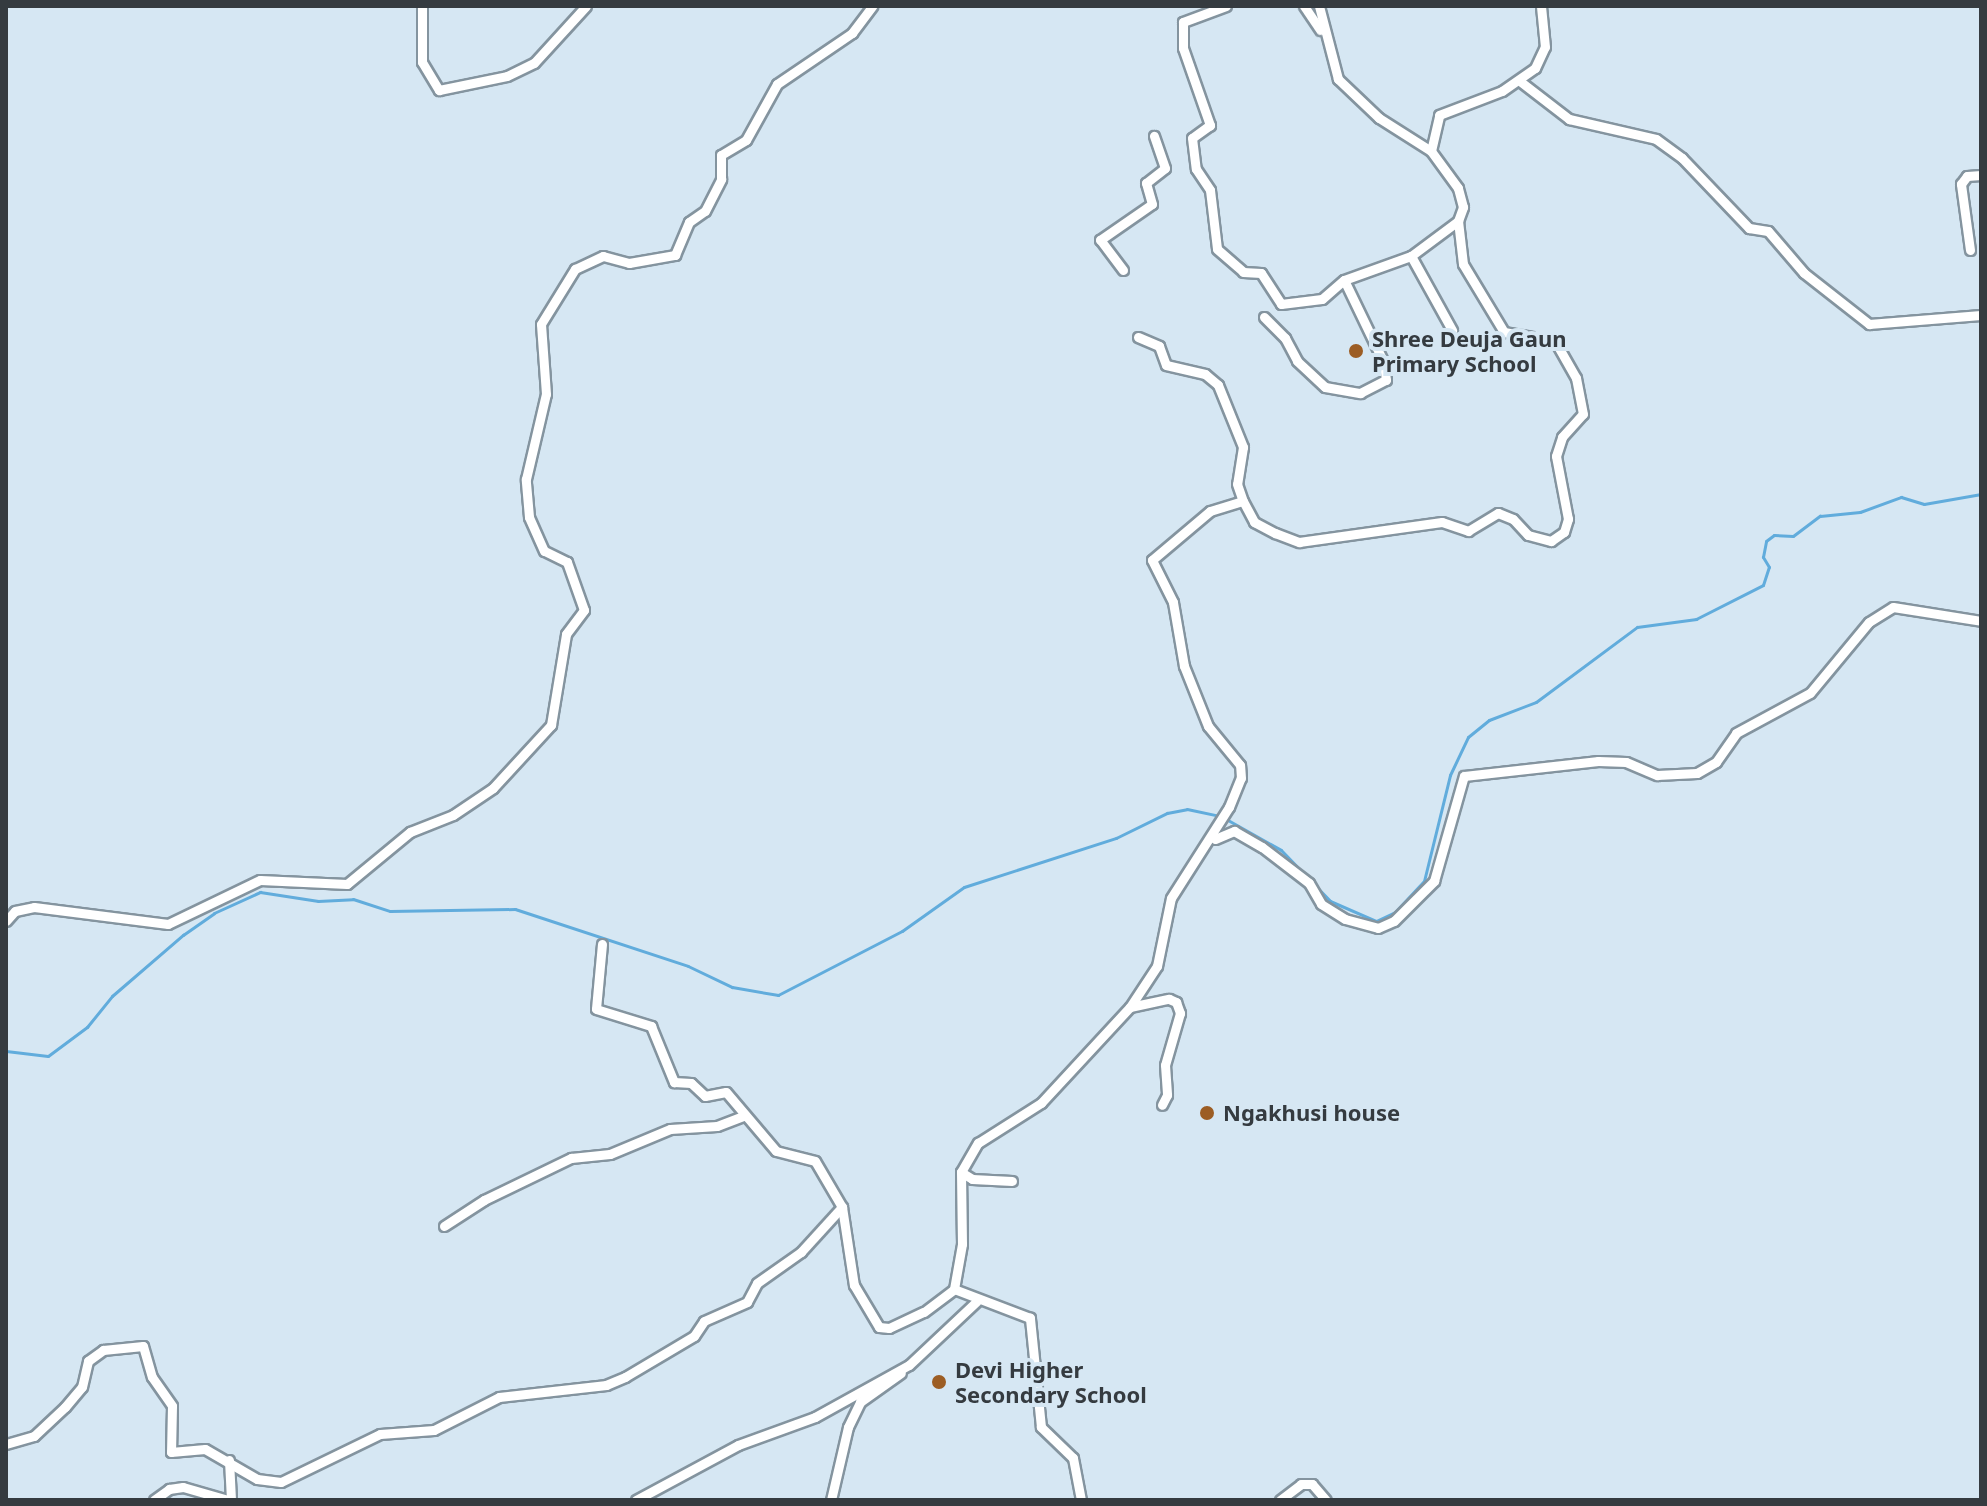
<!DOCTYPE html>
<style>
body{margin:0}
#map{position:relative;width:1987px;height:1506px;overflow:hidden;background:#d6e7f3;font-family:"Noto Sans",sans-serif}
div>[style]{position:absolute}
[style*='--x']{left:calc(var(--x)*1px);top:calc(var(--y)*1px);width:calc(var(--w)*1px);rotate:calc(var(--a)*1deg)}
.stream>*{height:3px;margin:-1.5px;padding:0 1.5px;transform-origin:1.5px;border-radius:1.5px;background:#61acdc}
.roads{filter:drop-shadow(2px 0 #84949f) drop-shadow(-2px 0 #84949f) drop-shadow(0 2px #84949f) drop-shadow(0 -2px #84949f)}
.street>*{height:9px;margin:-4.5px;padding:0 4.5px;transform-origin:4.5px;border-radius:4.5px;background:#fff}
.dots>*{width:22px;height:22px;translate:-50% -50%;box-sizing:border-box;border:4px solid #d6e7f3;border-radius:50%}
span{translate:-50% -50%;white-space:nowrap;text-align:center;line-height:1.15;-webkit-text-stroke:8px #d6e7f3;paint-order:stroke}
.poi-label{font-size:22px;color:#353b40;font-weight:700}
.left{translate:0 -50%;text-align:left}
.frame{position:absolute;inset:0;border:8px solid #353b40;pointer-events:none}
</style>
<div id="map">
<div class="stream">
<div style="--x:1226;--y:819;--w:63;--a:29.4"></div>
<div style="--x:1281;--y:850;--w:71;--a:46.1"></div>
<div style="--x:1330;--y:901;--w:50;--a:23.5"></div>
<div style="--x:1376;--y:921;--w:21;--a:-25"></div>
<div style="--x:1395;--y:912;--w:42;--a:-46.9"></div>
<div style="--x:1424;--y:881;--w:109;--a:-76.2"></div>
<div style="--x:1450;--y:775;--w:42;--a:-64.7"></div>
<div style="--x:1468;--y:737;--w:27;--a:-39"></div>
<div style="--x:1489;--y:720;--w:50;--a:-21"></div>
<div style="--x:1536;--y:702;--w:126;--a:-36.6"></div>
<div style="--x:1637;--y:627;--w:60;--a:-7.7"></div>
<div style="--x:1696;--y:619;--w:75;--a:-26.9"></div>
<div style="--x:1763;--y:585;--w:19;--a:-72"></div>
<div style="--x:1769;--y:567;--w:12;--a:-121"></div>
<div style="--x:1763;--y:557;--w:16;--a:-79"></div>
<div style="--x:1766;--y:541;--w:10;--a:-37"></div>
<div style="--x:1774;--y:535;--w:19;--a:3"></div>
<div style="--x:1793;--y:536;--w:34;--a:-37"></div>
<div style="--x:1820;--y:516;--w:40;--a:-5.7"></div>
<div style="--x:1860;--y:512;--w:44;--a:-20.1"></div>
<div style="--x:1901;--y:497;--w:24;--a:17"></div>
<div style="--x:1924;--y:504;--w:58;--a:-10"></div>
<div style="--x:6;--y:1051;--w:42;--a:6.8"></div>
<div style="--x:48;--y:1056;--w:49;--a:-36.6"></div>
<div style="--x:87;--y:1027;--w:40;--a:-51"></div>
<div style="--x:112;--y:996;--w:94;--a:-40.7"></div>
<div style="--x:183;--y:935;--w:38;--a:-35"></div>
<div style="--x:214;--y:913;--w:51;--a:-24.5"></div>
<div style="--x:260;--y:892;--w:59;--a:8.8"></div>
<div style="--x:318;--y:901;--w:35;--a:-3"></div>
<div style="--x:353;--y:899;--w:39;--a:18"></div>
<div style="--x:390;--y:911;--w:125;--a:-0.9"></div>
<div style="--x:515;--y:909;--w:182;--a:18.2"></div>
<div style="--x:688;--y:966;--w:49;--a:25.5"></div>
<div style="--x:732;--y:987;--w:47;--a:9.9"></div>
<div style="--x:778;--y:995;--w:140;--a:-27.3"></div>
<div style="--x:902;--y:931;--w:76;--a:-35.4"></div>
<div style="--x:964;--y:887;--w:160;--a:-17.9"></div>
<div style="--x:1116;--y:838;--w:57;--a:-26.1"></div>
<div style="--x:1167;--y:813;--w:20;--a:-11"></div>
<div style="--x:1187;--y:809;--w:33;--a:12"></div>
</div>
<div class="roads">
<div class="street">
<div style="--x:422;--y:6;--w:56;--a:90"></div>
<div style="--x:422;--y:62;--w:33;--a:59"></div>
<div style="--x:439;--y:90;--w:69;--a:-11.6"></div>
<div style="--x:507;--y:76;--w:30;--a:-26"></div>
<div style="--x:534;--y:63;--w:77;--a:-47.6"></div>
<div style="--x:1226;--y:6;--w:46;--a:159.6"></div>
<div style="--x:1183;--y:22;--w:26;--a:90"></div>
<div style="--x:1183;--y:48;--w:82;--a:70.7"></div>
<div style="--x:1210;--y:125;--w:22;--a:144"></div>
<div style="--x:1192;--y:138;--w:31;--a:83"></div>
<div style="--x:1196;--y:169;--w:25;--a:56"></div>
<div style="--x:1210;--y:190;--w:59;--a:83.2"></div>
<div style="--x:1217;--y:249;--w:35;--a:41"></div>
<div style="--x:1243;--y:272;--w:18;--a:3"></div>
<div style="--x:1261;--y:273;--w:37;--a:57"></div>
<div style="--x:1281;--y:304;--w:41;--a:-7"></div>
<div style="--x:1322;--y:299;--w:29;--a:-41"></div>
<div style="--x:1304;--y:6;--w:29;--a:56"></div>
<div style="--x:1521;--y:82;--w:61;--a:37.6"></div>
<div style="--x:1569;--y:119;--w:89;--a:12.9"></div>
<div style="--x:1656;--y:139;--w:32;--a:36"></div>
<div style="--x:1682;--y:158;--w:97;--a:46.3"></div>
<div style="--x:1749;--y:228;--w:19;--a:9"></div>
<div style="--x:1768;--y:231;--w:55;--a:49.4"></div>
<div style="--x:1804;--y:273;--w:83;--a:38.1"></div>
<div style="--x:1869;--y:324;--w:112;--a:-4.6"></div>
<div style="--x:1431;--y:151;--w:37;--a:-77"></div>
<div style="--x:1439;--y:115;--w:67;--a:-20.9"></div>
<div style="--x:1502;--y:91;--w:40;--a:-34.9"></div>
<div style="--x:1535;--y:68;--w:23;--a:-65"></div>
<div style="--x:1545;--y:47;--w:41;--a:-95.6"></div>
<div style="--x:1970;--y:250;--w:67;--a:-97.8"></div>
<div style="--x:1961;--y:184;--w:10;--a:-53"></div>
<div style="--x:1967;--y:176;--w:14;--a:-4"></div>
<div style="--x:1411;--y:256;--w:85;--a:61"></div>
<div style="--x:1123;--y:270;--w:38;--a:-127"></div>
<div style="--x:1100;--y:240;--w:63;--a:-34.7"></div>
<div style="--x:1152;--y:204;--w:22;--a:-106"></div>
<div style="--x:1146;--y:183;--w:24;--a:-38"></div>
<div style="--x:1165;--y:168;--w:34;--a:-109"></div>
<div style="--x:1264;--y:317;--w:30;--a:45"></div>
<div style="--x:1285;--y:338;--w:26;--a:62"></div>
<div style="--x:1297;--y:361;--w:38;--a:43"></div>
<div style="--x:1325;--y:387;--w:36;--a:10"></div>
<div style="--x:1360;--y:393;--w:29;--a:-27"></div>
<div style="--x:1386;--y:380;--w:17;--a:-97"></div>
<div style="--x:1384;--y:363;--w:92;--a:-115.7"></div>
<div style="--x:1344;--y:280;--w:71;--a:-19.7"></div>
<div style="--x:1411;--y:256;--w:59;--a:-36.7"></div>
<div style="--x:1458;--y:221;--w:15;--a:-70"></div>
<div style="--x:1463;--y:207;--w:20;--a:-105"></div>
<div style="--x:1458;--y:188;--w:46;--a:-126.1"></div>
<div style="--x:1431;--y:151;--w:62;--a:-147.6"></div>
<div style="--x:1379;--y:118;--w:57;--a:-136.4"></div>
<div style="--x:1338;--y:79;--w:75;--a:-104.6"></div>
<div style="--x:1138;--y:337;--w:23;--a:23"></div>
<div style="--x:1159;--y:346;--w:20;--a:70"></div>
<div style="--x:1166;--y:365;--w:40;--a:13"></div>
<div style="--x:1205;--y:374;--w:17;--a:40"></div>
<div style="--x:1218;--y:385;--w:67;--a:68"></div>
<div style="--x:1243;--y:447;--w:37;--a:99"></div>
<div style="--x:1237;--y:484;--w:18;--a:71"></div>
<div style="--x:1243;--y:501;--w:24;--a:62"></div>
<div style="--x:1254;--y:522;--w:24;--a:28"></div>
<div style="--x:1275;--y:533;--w:26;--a:21"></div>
<div style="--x:1299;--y:542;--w:144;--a:-8"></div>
<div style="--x:1442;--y:522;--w:28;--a:19"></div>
<div style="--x:1468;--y:531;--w:35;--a:-31"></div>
<div style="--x:1498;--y:513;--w:16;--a:22"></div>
<div style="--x:1513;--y:519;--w:22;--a:47"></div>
<div style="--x:1528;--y:535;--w:24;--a:15"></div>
<div style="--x:1551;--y:541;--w:16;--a:-35"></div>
<div style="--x:1564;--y:532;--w:14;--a:-73"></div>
<div style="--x:1568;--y:519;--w:64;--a:-100.8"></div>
<div style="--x:1556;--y:456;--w:20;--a:-72"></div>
<div style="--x:1562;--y:437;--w:31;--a:-48"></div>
<div style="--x:1583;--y:414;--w:37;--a:-101"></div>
<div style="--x:1576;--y:378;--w:43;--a:-119.6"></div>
<div style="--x:1555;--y:341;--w:52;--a:-170"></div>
<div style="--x:1504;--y:332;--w:79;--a:-121.1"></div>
<div style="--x:1463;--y:264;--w:43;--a:-96.6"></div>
<div style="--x:1215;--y:839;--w:21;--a:-23"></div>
<div style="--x:1234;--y:831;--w:32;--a:30"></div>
<div style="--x:1262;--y:847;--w:59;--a:37.5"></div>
<div style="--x:1309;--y:883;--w:24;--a:60"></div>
<div style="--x:1321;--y:904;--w:28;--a:32"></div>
<div style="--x:1345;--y:919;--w:34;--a:15"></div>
<div style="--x:1378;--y:928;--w:17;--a:-24"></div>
<div style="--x:1394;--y:921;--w:57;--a:-45"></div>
<div style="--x:1434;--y:881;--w:109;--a:-74.1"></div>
<div style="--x:1464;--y:776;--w:135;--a:-6.4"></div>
<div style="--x:1598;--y:761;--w:28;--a:2"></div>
<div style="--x:1626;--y:762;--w:34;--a:23"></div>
<div style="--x:1657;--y:775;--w:40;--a:-2.9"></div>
<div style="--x:1697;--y:773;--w:22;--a:-30"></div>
<div style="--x:1716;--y:762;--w:35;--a:-55"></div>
<div style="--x:1736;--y:733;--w:84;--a:-28.4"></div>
<div style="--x:1810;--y:693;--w:92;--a:-50.3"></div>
<div style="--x:1869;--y:622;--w:28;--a:-32"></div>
<div style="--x:1893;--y:607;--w:89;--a:9"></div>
<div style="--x:6;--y:921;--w:13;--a:-48"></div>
<div style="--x:15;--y:911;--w:19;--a:-12"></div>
<div style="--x:34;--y:907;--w:135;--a:7.2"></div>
<div style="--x:168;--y:924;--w:102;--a:-25.6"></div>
<div style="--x:260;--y:880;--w:87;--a:2.6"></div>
<div style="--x:347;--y:884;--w:82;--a:-39.5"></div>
<div style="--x:410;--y:832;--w:46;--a:-21.6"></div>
<div style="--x:453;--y:815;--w:48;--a:-34"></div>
<div style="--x:493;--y:788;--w:86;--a:-47.4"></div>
<div style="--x:551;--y:725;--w:92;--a:-80.6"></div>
<div style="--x:566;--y:634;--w:30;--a:-53"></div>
<div style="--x:584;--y:610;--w:51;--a:-109.5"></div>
<div style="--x:567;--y:562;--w:25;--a:-154"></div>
<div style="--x:544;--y:551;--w:37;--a:-114"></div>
<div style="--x:529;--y:517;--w:38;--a:-95"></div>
<div style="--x:526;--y:479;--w:87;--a:-76.8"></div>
<div style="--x:546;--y:394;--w:70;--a:-94.1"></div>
<div style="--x:541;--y:324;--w:65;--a:-58.3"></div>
<div style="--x:575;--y:269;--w:31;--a:-25"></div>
<div style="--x:603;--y:256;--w:27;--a:15"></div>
<div style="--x:629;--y:263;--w:47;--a:-9.9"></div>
<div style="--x:675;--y:255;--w:36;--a:-67"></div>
<div style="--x:689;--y:222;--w:19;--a:-35"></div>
<div style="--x:705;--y:211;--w:36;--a:-63"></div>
<div style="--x:721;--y:179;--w:24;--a:-90"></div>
<div style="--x:721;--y:155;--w:29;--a:-31"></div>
<div style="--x:746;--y:140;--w:64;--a:-61"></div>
<div style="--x:777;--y:84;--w:91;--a:-34.2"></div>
<div style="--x:852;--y:33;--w:34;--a:-53"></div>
<div style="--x:602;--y:944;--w:65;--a:95.3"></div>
<div style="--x:596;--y:1009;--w:58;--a:17.2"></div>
<div style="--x:651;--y:1026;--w:61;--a:67.7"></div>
<div style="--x:674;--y:1082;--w:17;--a:3"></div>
<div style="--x:691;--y:1083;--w:19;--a:43"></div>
<div style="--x:705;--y:1096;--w:21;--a:-11"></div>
<div style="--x:726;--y:1092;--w:77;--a:49.7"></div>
<div style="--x:776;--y:1151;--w:40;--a:14.4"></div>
<div style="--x:815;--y:1161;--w:53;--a:59.6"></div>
<div style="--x:842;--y:1207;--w:79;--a:81.3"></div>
<div style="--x:854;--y:1285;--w:49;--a:59.2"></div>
<div style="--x:879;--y:1327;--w:10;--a:6"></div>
<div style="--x:889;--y:1328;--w:38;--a:-25"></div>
<div style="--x:924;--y:1312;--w:38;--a:-37"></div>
<div style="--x:1130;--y:1007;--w:40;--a:-12"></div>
<div style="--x:1169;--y:999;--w:8;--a:23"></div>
<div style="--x:1176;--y:1002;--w:12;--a:70"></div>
<div style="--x:1180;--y:1013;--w:54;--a:106.1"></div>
<div style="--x:1165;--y:1065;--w:30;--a:86"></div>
<div style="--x:1167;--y:1095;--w:11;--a:117"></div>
<div style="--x:961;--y:1172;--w:13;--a:32"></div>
<div style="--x:972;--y:1179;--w:40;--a:2.9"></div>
<div style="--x:444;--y:1226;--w:48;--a:-33"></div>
<div style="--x:484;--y:1200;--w:97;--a:-25.8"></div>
<div style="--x:571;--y:1158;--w:39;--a:-6"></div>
<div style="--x:610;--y:1154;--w:65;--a:-22.6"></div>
<div style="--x:670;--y:1129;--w:47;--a:-3.7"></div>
<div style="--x:717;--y:1126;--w:28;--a:-21"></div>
<div style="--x:6;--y:1444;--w:29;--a:-16"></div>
<div style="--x:34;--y:1436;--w:42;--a:-43.1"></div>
<div style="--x:65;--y:1407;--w:26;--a:-50"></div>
<div style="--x:82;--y:1387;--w:27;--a:-77"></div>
<div style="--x:88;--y:1361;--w:19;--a:-36"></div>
<div style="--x:103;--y:1350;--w:40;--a:-5.7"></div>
<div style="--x:143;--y:1346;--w:32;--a:74"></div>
<div style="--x:152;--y:1377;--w:35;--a:55"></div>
<div style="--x:172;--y:1406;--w:46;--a:91.2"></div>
<div style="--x:171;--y:1452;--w:34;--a:-5"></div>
<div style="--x:205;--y:1449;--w:60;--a:30"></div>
<div style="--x:257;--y:1479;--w:24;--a:7"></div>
<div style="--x:281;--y:1482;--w:110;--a:-25.9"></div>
<div style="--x:380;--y:1434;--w:54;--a:-4.2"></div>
<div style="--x:434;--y:1430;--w:73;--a:-26.9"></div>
<div style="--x:499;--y:1397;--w:108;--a:-6.4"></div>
<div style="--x:606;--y:1385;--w:21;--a:-23"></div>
<div style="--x:625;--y:1377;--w:80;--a:-30.7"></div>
<div style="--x:694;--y:1336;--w:18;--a:-56"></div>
<div style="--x:704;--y:1321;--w:47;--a:-23.8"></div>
<div style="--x:747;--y:1302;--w:21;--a:-62"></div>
<div style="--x:757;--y:1283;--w:54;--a:-35.2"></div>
<div style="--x:801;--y:1252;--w:61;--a:-47.7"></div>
<div style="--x:229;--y:1460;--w:40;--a:87.1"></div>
<div style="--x:154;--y:1500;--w:19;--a:-36"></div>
<div style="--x:169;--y:1489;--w:14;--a:-8"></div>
<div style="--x:183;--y:1487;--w:47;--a:16.1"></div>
<div style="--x:636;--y:1500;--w:116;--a:-28.3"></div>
<div style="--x:738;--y:1445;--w:82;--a:-20"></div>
<div style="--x:815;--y:1417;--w:107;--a:-29"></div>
<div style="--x:909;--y:1365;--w:93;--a:-43.3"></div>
<div style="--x:831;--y:1500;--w:75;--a:-76.9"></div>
<div style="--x:848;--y:1427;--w:28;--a:-64"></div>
<div style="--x:860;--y:1402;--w:50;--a:-35.3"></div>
<div style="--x:1081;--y:1500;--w:43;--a:-100.8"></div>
<div style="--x:1073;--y:1458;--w:45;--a:-135.9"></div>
<div style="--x:1041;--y:1427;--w:110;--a:-95.8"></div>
<div style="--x:1030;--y:1318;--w:81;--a:-159.1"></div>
<div style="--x:954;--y:1289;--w:46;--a:-79.9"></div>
<div style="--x:962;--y:1244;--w:72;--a:-90.8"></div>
<div style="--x:961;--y:1172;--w:34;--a:-60"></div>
<div style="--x:978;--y:1143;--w:75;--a:-32.4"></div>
<div style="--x:1041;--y:1103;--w:131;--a:-47.2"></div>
<div style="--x:1130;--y:1007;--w:49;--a:-56.6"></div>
<div style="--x:1157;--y:966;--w:69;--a:-78.4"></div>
<div style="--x:1171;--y:898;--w:108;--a:-57.5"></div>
<div style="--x:1229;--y:807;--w:31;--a:-68"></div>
<div style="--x:1241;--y:778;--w:13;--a:-94"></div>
<div style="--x:1240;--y:765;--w:50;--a:-129.4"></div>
<div style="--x:1208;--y:726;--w:65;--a:-111.8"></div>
<div style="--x:1184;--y:666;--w:65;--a:-99.8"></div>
<div style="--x:1173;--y:602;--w:47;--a:-116.6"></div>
<div style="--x:1152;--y:560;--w:76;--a:-40.2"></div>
<div style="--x:1210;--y:511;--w:34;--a:-17"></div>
<div style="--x:1280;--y:1500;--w:26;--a:-37"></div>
<div style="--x:1301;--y:1484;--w:11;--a:0"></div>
<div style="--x:1312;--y:1484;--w:21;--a:49"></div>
</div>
</div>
<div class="dots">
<div style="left:1356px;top:351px;background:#9c5d24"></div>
<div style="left:1207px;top:1113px;background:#9c5d24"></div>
<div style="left:939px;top:1382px;background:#9c5d24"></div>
</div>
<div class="poi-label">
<span class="left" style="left:1372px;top:351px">Shree Deuja Gaun<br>Primary School</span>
<span class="left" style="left:1223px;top:1113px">Ngakhusi house</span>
<span class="left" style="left:955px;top:1382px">Devi Higher<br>Secondary School</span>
</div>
<div class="frame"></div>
</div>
